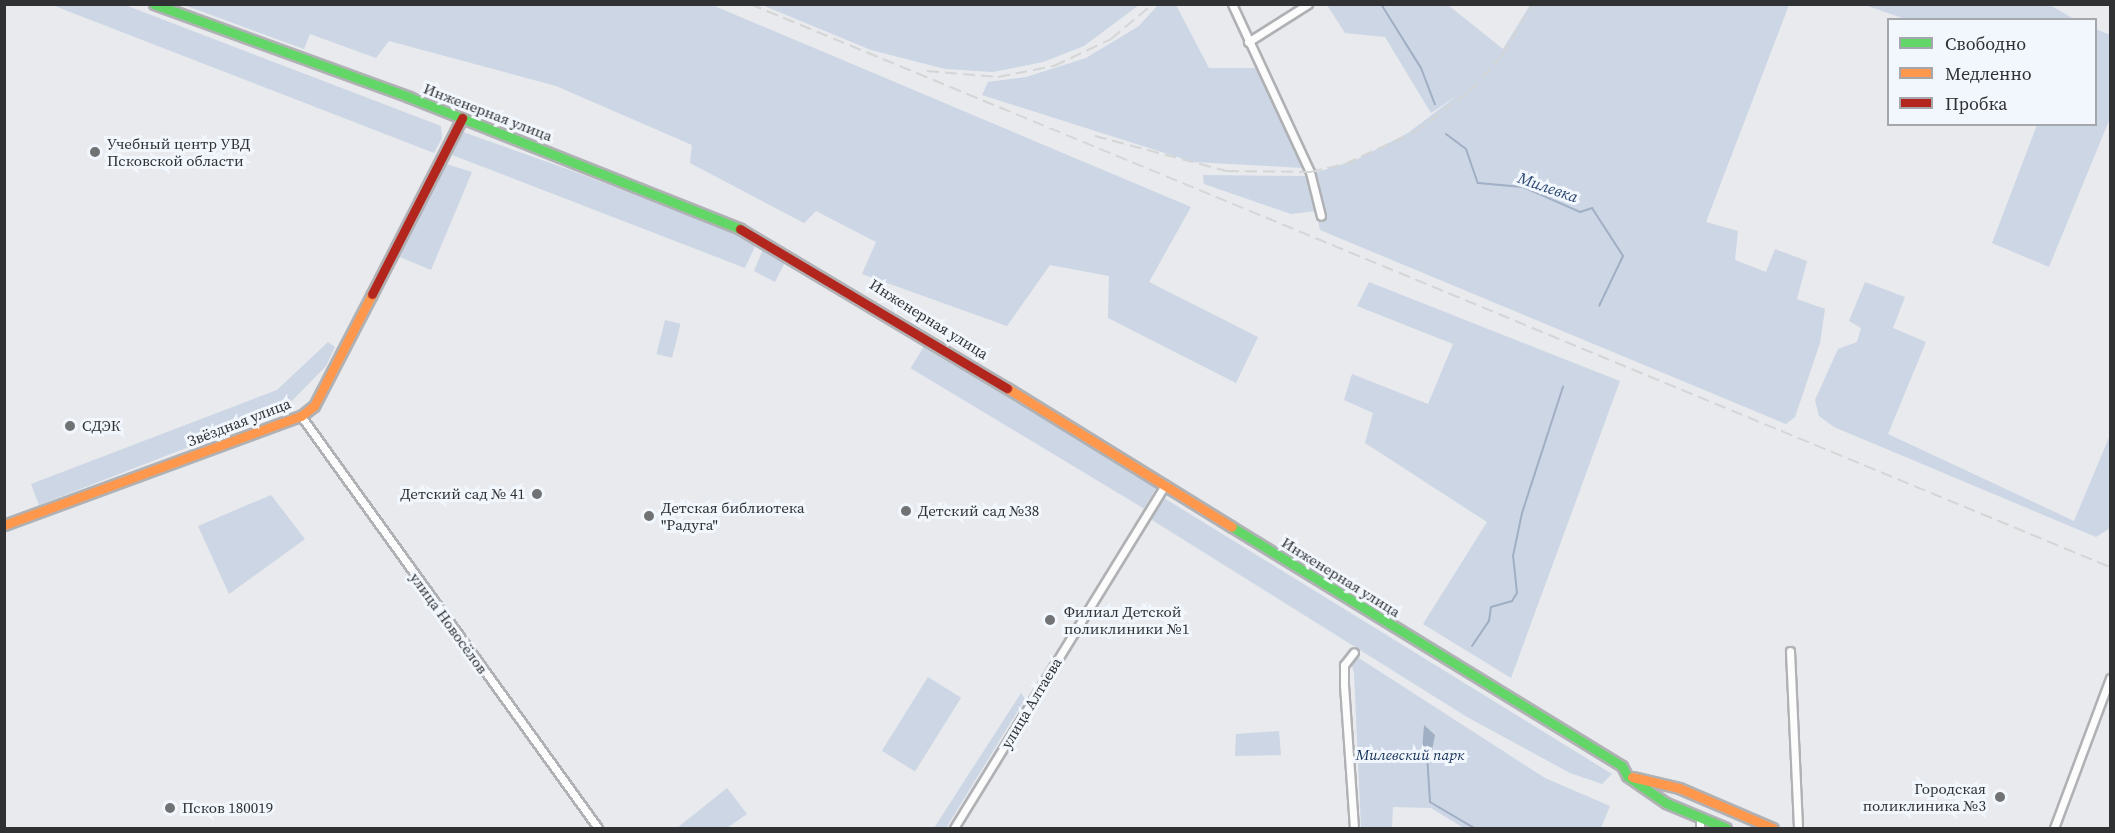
<!DOCTYPE html>
<meta charset="utf-8">
<style>
body{margin:0}
#map{position:relative;width:2115px;height:833px;overflow:hidden;background:#e8eaed;font-family:"Source Serif 4",serif}
div>[style]{position:absolute}
[style*='--x']{left:calc(var(--x)*1px);top:calc(var(--y)*1px);width:calc(var(--w)*1px);rotate:calc(var(--a)*1deg)}
.green>*{inset:0;background:#ccd6e5;transform-origin:0 0}
.water>*{inset:0;background:#a1afc4}
.stream>*{height:2px;margin:-1px;padding:0 1px;transform-origin:1px;border-radius:1px;background:#a1afc4}
.roads{filter:drop-shadow(2px 0 #b0b1b4) drop-shadow(-2px 0 #b0b1b4) drop-shadow(0 2px #b0b1b4) drop-shadow(0 -2px #b0b1b4)}
.street>*{height:7px;margin:-3.5px;padding:0 3.5px;transform-origin:3.5px;border-radius:3.5px;background:#fcfcfc}
.fast>*{height:9px;margin:-4.5px;padding:0 4.5px;transform-origin:4.5px;border-radius:4.5px;background:#63d668}
.slow>*{height:9px;margin:-4.5px;padding:0 4.5px;transform-origin:4.5px;border-radius:4.5px;background:#ff974d}
.jam>*{height:9px;margin:-4.5px;padding:0 4.5px;transform-origin:4.5px;border-radius:4.5px;background:#b3261e}
.rail>*{height:2px;margin-top:-1px;transform-origin:0;background:repeating-linear-gradient(90deg,#d4d5d5 0 12px,transparent 0 18px)}
.dots>*{width:16px;height:16px;translate:-50% -50%;box-sizing:border-box;border:3px solid #f2f7fe;border-radius:50%}
span{translate:-50% -50%;white-space:nowrap;text-align:center;line-height:1.15;-webkit-text-stroke:6px #f2f7fe;paint-order:stroke}
.street-label{font-size:15px;color:#2f3133}
.poi-label{font-size:15px;color:#2f3133}
.left{translate:0 -50%;text-align:left}
.right{translate:-100% -50%;text-align:right}
.park-label{font-size:15px;color:#122e56;font-style:italic}
.water-label{font-size:16px;color:#2b4872;font-style:italic}
.frame{position:absolute;inset:0;border:6px solid #2f3133;pointer-events:none}
.legend{position:absolute;left:1887px;top:18px;width:210px;height:108px;box-sizing:border-box;background:#f2f7fe;border:2px solid #a4a8ad;margin:0;padding:8px 10px;list-style:none;font-size:18px;color:#2f3133}
.legend li{display:flex;align-items:center;gap:12px;height:30px}
.legend b{width:30px;border:2px solid #a4a8ad}
</style>
<div id="map">
<div class="green">
<div style="clip-path:polygon(52px 5px,125px 5px,441px 126px,442px 138px,434px 153px)"></div>
<div style="clip-path:polygon(184px 5px,712px 5px,1191px 207px,1149px 282px,1258px 337px,1236px 383px,1108px 318px,1109px 276px,1050px 265px,1007px 326px,862px 274px,876px 242px,816px 211px,804px 223px,690px 163px,692px 145px,556px 86px,389px 41px,376px 58px,310px 34px,304px 49px)"></div>
<div style="clip-path:polygon(762px 5px,1139px 5px,1084px 46px,1043px 62px,993px 72px,945px 69px,871px 50px)"></div>
<div style="clip-path:polygon(1158px 5px,1176px 5px,1209px 68px,1257px 68px,1303px 168px,1193px 162px,982px 95px,988px 82px,1026px 77px,1086px 58px,1139px 26px)"></div>
<div style="clip-path:polygon(1327px 5px,1448px 5px,1503px 49px,1530px 5px,1789px 5px,1706px 222px,1738px 231px,1735px 260px,1766px 272px,1775px 249px,1807px 261px,1797px 299px,1825px 309px,1820px 343px,1795px 417px,1786px 424px,1320px 230px,1316px 211px,1291px 214px,1204px 184px,1203px 175px,1306px 176px,1315px 210px,1308px 175px,1356px 160px,1408px 133px,1458px 95px,1431px 113px,1385px 37px,1345px 33px)"></div>
<div style="clip-path:polygon(1865px 5px,2050px 5px,2074px 19px,1905px 19px)"></div>
<div style="clip-path:polygon(2096px 29px,2110px 35px,2110px 118px,2049px 267px,1992px 243px,2037px 125px,2096px 124px)"></div>
<div style="clip-path:polygon(463px 132px,570px 170px,757px 242px,745px 268px,452px 155px)"></div>
<div style="clip-path:polygon(446px 164px,472px 172px,431px 270px,400px 257px)"></div>
<div style="clip-path:polygon(764px 247px,786px 260px,775px 282px,754px 271px)"></div>
<div style="clip-path:polygon(1369px 282px,1620px 381px,1511px 678px,1423px 624px,1487px 522px,1365px 443px,1373px 413px,1344px 400px,1352px 374px,1428px 404px,1453px 344px,1357px 306px)"></div>
<div style="clip-path:polygon(1865px 282px,1905px 297px,1893px 328px,1926px 342px,1888px 434px,2074px 521px,2110px 435px,2110px 528px,2096px 537px,1834px 427px,1819px 416px,1815px 400px,1838px 349px,1857px 342px,1861px 328px,1849px 321px)"></div>
<div style="left:665px;top:320px;width:16px;height:35px;rotate:14deg"></div>
<div style="clip-path:polygon(328px 342px,335px 347px,326px 366px,282px 411px,39px 505px,31px 484px,277px 390px)"></div>
<div style="left:924px;top:346px;width:272px;height:26px;rotate:31deg"></div>
<div style="clip-path:polygon(271px 495px,305px 539px,229px 594px,198px 526px)"></div>
<div style="clip-path:polygon(1158px 498px,1164px 498px,1612px 774px,1602px 784px,1570px 773px,1467px 717px,1152px 520px,1149px 511px)"></div>
<div style="clip-path:polygon(1348px 651px,1545px 778px,1610px 806px,1601px 828px,1464px 828px,1431px 808px,1393px 807px,1392px 828px,1361px 828px,1354px 673px)"></div>
<div style="left:928px;top:677px;width:39px;height:87px;rotate:32deg"></div>
<div style="clip-path:polygon(1021px 693px,1025px 699px,946px 828px,934px 828px)"></div>
<div style="clip-path:polygon(1279px 731px,1281px 755px,1235px 756px,1236px 734px)"></div>
<div style="clip-path:polygon(727px 788px,747px 814px,727px 828px,677px 828px)"></div>
</div>
<div class="water">
<div style="clip-path:polygon(1424px 725px,1435px 735px,1431px 756px,1422px 751px)"></div>
</div>
<div class="stream">
<div style="--x:1381;--y:4;--w:75;--a:58"></div>
<div style="--x:1421;--y:68;--w:39;--a:69"></div>
<div style="--x:1446;--y:134;--w:25;--a:37"></div>
<div style="--x:1466;--y:149;--w:36;--a:71"></div>
<div style="--x:1478;--y:183;--w:45;--a:5.1"></div>
<div style="--x:1523;--y:187;--w:62;--a:23.7"></div>
<div style="--x:1580;--y:212;--w:13;--a:-18"></div>
<div style="--x:1592;--y:208;--w:57;--a:57.1"></div>
<div style="--x:1623;--y:256;--w:55;--a:115.6"></div>
<div style="--x:1472;--y:646;--w:30;--a:-56"></div>
<div style="--x:1489;--y:621;--w:14;--a:-82"></div>
<div style="--x:1491;--y:607;--w:22;--a:-16"></div>
<div style="--x:1512;--y:601;--w:9;--a:-58"></div>
<div style="--x:1517;--y:593;--w:37;--a:-96"></div>
<div style="--x:1513;--y:556;--w:44;--a:-78.2"></div>
<div style="--x:1522;--y:513;--w:133;--a:-72"></div>
<div style="--x:1427;--y:754;--w:48;--a:86.4"></div>
<div style="--x:1430;--y:802;--w:51;--a:30.6"></div>
</div>
<div class="roads">
<div class="street">
<div style="--x:1232;--y:4;--w:185;--a:65.1"></div>
<div style="--x:1310;--y:172;--w:45;--a:76"></div>
<div style="--x:1248;--y:42;--w:71;--a:-32.3"></div>
<div style="--x:301;--y:416;--w:508;--a:54.21"></div>
<div style="--x:1790;--y:651;--w:177;--a:87.4"></div>
<div style="--x:954;--y:828;--w:403;--a:-58.4"></div>
<div style="--x:1354;--y:828;--w:143;--a:-94"></div>
<div style="--x:1344;--y:685;--w:20;--a:-90"></div>
<div style="--x:1344;--y:665;--w:16;--a:-52"></div>
<div style="--x:1700;--y:828;--w:10;--a:-90"></div>
<div style="--x:2054;--y:828;--w:160;--a:-69.5"></div>
</div>
<div class="fast">
<div style="--x:154;--y:4;--w:271;--a:20"></div>
<div style="--x:409;--y:97;--w:356;--a:21.7"></div>
<div style="--x:1232;--y:527;--w:457;--a:31.5"></div>
<div style="--x:1622;--y:766;--w:11;--a:63"></div>
<div style="--x:1627;--y:776;--w:47;--a:34.7"></div>
<div style="--x:1666;--y:803;--w:65;--a:22.6"></div>
</div>
<div class="slow">
<div style="--x:1007;--y:388;--w:264;--a:31.7"></div>
<div style="--x:4;--y:525;--w:316;--a:-20.2"></div>
<div style="--x:301;--y:416;--w:16;--a:-38"></div>
<div style="--x:314;--y:406;--w:126;--a:-62.6"></div>
<div style="--x:1632;--y:777;--w:48;--a:13.2"></div>
<div style="--x:1679;--y:788;--w:102;--a:23.1"></div>
</div>
<div class="jam">
<div style="--x:740;--y:229;--w:311;--a:30.8"></div>
<div style="--x:372;--y:294;--w:198;--a:-62.9"></div>
</div>
</div>
<div class="rail">
<div style="--x:750;--y:4;--w:1472;--a:22.49"></div>
<div style="--x:927;--y:71;--w:71;--a:4.8"></div>
<div style="--x:998;--y:77;--w:57;--a:-11.1"></div>
<div style="--x:1054;--y:66;--w:63;--a:-25.3"></div>
<div style="--x:1111;--y:39;--w:55;--a:-39.8"></div>
<div style="--x:1095;--y:136;--w:137;--a:14.9"></div>
<div style="--x:1227;--y:171;--w:83;--a:0.7"></div>
<div style="--x:1310;--y:172;--w:36;--a:-13"></div>
<div style="--x:1345;--y:164;--w:77;--a:-24.6"></div>
<div style="--x:1415;--y:132;--w:69;--a:-36.7"></div>
<div style="--x:1470;--y:91;--w:47;--a:-47.6"></div>
<div style="--x:1502;--y:56;--w:61;--a:-59.2"></div>
</div>
<div class="dots">
<div style="left:95px;top:152px;background:#707274"></div>
<div style="left:70px;top:426px;background:#707274"></div>
<div style="left:537px;top:494px;background:#707274"></div>
<div style="left:906px;top:511px;background:#707274"></div>
<div style="left:649px;top:516px;background:#707274"></div>
<div style="left:1050px;top:620px;background:#707274"></div>
<div style="left:2000px;top:797px;background:#707274"></div>
<div style="left:170px;top:808px;background:#707274"></div>
</div>
<div class="street-label">
<span style="left:488px;top:112px;rotate:21deg">Инженерная улица</span>
<span style="left:929px;top:319px;rotate:32deg">Инженерная улица</span>
<span style="left:239px;top:422px;rotate:-21deg">Звёздная улица</span>
<span style="left:1341px;top:577px;rotate:32deg">Инженерная улица</span>
<span style="left:449px;top:623px;rotate:54deg">улица Новосёлов</span>
<span style="left:1031px;top:703px;rotate:-59deg">улица Алтаева</span>
</div>
<div class="poi-label">
<span class="left" style="left:107px;top:152px">Учебный центр УВД<br>Псковской области</span>
<span class="left" style="left:82px;top:426px">СДЭК</span>
<span class="right" style="left:525px;top:494px">Детский сад № 41</span>
<span class="left" style="left:661px;top:516px">Детская библиотека<br>"Радуга"</span>
<span class="left" style="left:918px;top:511px">Детский сад №38</span>
<span class="left" style="left:1064px;top:620px">Филиал Детской<br>поликлиники №1</span>
<span class="right" style="left:1986px;top:797px">Городская<br>поликлиника №3</span>
<span class="left" style="left:182px;top:808px">Псков 180019</span>
</div>
<div class="park-label">
<span style="left:1410px;top:755px">Милевский парк</span>
</div>
<div class="water-label">
<span style="left:1548px;top:187px;rotate:19deg">Милевка</span>
</div>
<div class="frame"></div>
<ul class="legend">
<li><b style="height:8px;background:#63d668"></b>Свободно</li>
<li><b style="height:8px;background:#ff974d"></b>Медленно</li>
<li><b style="height:8px;background:#b3261e"></b>Пробка</li>
</ul>
</div>
